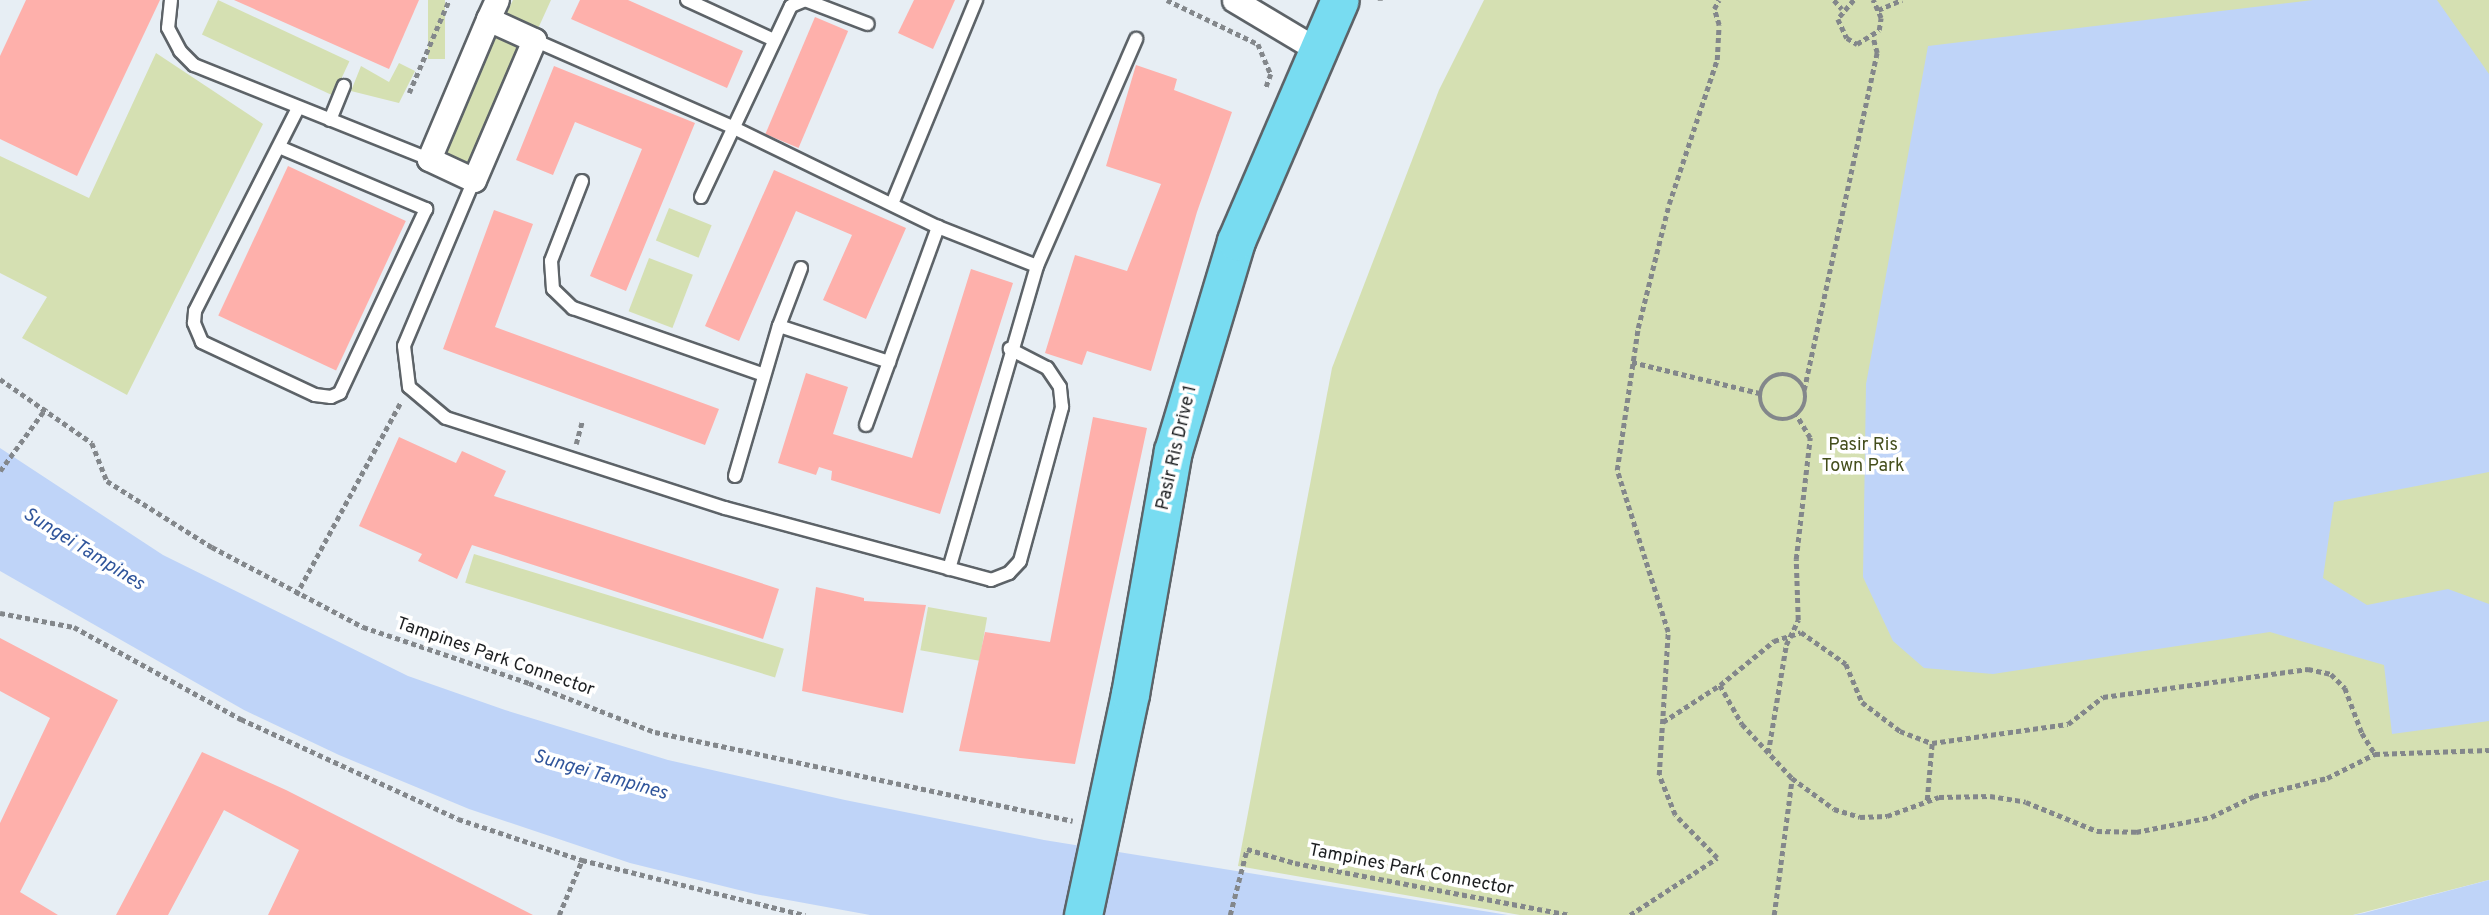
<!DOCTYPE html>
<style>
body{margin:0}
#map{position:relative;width:2489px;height:915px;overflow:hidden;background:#e7eef4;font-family:Overpass,sans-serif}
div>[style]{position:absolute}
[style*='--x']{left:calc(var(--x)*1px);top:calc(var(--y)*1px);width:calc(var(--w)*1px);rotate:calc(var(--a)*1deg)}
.green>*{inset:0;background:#d5e0b2;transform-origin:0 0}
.water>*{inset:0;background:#bfd4f8}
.building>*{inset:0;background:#feb0ab;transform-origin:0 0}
.path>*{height:4.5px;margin-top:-2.25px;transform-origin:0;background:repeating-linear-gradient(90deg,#83878b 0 5px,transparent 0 8.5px)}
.path>.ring{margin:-2.25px;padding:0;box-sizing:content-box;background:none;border:4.5px solid #83878b;border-radius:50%}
.roads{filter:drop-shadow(2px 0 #5d6368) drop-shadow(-2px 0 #5d6368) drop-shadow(0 2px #5d6368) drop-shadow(0 -2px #5d6368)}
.service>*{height:12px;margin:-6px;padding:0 6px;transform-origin:6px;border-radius:6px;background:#fff}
.minor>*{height:23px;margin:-11.5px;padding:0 11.5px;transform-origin:11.5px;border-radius:11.5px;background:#fff}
.primary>*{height:37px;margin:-18.5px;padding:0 18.5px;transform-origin:18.5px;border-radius:18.5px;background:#78dcf1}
span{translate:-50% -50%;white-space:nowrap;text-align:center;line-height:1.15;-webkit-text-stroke:7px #fff;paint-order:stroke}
.park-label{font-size:18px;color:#444e1c}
.street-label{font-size:18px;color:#1c1e20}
.water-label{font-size:19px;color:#30559b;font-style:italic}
</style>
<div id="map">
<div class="green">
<div style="left:218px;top:0;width:145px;height:38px;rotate:25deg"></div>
<div style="left:428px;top:0;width:17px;height:59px"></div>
<div style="clip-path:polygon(513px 0,551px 0,536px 33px,506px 14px)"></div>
<div style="clip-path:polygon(1484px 0,2489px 0,2489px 880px,2353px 915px,1520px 915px,1238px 866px,1332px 368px,1439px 90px)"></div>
<div style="left:488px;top:19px;width:51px;height:152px;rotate:25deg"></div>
<div style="clip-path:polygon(156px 53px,263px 124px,127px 395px,22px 338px,47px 297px,0 273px,0 156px,89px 198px)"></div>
<div style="clip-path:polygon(399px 63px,415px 71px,399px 103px,351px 91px,361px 66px,389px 82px)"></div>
<div style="left:669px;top:208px;width:46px;height:35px;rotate:22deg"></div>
<div style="left:649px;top:258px;width:47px;height:57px;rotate:21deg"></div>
<div style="left:474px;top:554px;width:324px;height:30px;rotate:17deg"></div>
<div style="left:928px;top:607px;width:60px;height:44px;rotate:10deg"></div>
</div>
<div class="water">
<div style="clip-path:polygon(2313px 0,2437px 0,2489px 74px,2489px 472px,2334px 502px,2323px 578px,2367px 605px,2448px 589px,2489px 604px,2489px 721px,2392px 734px,2384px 665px,2270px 632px,1993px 674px,1924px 668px,1893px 641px,1863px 577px,1866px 384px,1928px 46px)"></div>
<div style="clip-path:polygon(0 448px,163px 555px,408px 676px,505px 710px,668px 760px,845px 800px,1044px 840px,1508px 915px,870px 915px,755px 894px,630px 863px,469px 809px,339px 755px,244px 710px,0 571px)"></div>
<div style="clip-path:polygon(2489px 880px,2489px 915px,2353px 915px,2364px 913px)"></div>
</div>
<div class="building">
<div style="clip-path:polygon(26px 0,160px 0,77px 176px,0 139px,0 56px)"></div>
<div style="clip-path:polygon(234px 0,419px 0,389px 69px)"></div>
<div style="clip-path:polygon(580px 0,628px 0,743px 51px,727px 88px,571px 19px)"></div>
<div style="clip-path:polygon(914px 0,955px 0,933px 49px,898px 33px)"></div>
<div style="left:815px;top:17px;width:36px;height:127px;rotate:23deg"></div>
<div style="clip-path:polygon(1136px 65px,1177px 79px,1174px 90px,1232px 112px,1197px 212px,1151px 371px,1087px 351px,1082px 365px,1045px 353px,1075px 255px,1127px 271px,1161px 184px,1106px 166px)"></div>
<div style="clip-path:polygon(554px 66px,695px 123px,626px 291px,590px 276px,642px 149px,575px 122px,553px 175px,516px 160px)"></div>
<div style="left:288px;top:166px;width:130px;height:165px;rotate:25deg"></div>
<div style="clip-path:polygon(774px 170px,906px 228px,866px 319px,823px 300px,852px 235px,796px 211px,739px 341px,705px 326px)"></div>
<div style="clip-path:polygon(494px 210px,533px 224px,495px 327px,719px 409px,705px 445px,443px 349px)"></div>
<div style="clip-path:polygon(971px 269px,1013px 283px,940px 514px,831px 480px,832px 471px,819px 467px,816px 475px,778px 463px,806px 373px,848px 387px,833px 434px,912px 458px)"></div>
<div style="clip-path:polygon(1093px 417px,1147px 428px,1075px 764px,959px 751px,985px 632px,1050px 642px)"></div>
<div style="clip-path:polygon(399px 437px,456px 463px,462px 451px,506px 471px,494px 496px,779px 589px,763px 639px,472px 545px,457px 579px,418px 561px,422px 554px,359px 526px)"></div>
<div style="clip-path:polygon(816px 587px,864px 598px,864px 601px,926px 605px,903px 713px,802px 691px)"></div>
<div style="clip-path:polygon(0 638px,118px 700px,20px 892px,58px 915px,0 915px,0 823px,50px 718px,0 691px)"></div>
<div style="clip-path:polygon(202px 752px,286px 790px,533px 915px,268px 915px,299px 850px,224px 810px,168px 915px,116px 915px)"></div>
</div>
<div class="path">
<div style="--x:1167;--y:0;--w:101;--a:25.8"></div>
<div style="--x:1258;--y:44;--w:33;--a:67"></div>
<div style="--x:1271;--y:74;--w:15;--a:110"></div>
<div style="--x:1834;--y:0;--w:12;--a:48"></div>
<div style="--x:1854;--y:0;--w:25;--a:130"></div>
<div style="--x:1838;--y:19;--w:21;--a:65"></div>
<div style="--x:1847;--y:38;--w:12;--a:31"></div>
<div style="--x:1857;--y:44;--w:26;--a:-32"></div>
<div style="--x:1879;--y:30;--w:12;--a:-81"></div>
<div style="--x:1881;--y:18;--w:20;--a:-114"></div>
<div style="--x:1380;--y:1;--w:1;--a:-90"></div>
<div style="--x:1878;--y:10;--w:26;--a:-23"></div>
<div style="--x:409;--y:93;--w:101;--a:-66.7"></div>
<div style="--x:1632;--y:362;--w:131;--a:13.7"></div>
<div class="ring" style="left:1760px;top:374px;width:41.5px;height:41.5px"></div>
<div style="--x:0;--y:379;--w:112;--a:34.8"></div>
<div style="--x:92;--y:443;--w:41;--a:68.5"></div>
<div style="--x:107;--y:481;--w:124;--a:32.2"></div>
<div style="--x:212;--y:547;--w:171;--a:27.9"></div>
<div style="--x:363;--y:627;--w:175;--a:18.6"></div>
<div style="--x:529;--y:683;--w:135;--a:21.3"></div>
<div style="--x:655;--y:732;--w:427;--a:12"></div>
<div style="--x:1804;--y:390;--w:345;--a:-77.8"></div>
<div style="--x:1877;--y:53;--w:16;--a:-105"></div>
<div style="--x:576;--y:444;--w:24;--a:-75"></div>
<div style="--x:0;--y:471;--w:78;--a:-53.9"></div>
<div style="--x:296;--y:595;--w:220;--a:-61.5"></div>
<div style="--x:0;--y:613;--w:75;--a:10.7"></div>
<div style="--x:74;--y:627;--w:191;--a:28.9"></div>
<div style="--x:241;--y:719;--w:239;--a:24.7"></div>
<div style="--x:458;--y:819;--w:131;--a:18.3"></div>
<div style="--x:582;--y:860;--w:230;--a:13.9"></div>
<div style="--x:1720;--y:685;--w:45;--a:60.6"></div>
<div style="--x:1742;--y:724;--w:74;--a:47.2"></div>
<div style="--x:1792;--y:778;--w:52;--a:36.4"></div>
<div style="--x:1834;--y:809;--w:27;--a:17"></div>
<div style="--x:1860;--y:817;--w:27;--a:-2"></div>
<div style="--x:1887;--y:816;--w:55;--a:-20.1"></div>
<div style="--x:1939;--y:797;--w:51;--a:-1.1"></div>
<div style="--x:1990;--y:796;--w:36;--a:9"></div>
<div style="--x:2026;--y:802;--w:77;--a:22.2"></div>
<div style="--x:2097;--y:831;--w:39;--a:1"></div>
<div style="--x:2136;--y:832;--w:76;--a:-11.3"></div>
<div style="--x:2211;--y:817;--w:48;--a:-26"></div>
<div style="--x:2254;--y:796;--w:75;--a:-13.9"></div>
<div style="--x:2327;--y:778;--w:54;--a:-26.6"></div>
<div style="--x:2375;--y:754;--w:114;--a:-2"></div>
<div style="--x:1663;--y:722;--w:68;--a:-33"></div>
<div style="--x:1720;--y:685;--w:70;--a:-39.2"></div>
<div style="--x:1774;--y:641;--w:28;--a:-18"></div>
<div style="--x:1801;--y:632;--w:55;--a:35.4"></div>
<div style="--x:1846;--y:664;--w:41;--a:67.2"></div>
<div style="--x:1862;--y:702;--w:48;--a:37.3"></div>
<div style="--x:1900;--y:731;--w:34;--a:21"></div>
<div style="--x:1932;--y:743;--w:137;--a:-8"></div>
<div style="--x:2068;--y:724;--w:44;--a:-37.6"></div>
<div style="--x:2103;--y:697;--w:207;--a:-7.8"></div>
<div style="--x:2308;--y:669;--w:24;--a:12"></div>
<div style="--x:2331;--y:674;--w:20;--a:45"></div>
<div style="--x:2345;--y:688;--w:48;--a:69.3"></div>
<div style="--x:2362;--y:733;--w:25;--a:58"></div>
<div style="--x:1768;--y:753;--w:109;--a:-80.5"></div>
<div style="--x:1786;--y:645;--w:28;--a:-64"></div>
<div style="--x:1798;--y:620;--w:61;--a:-91.9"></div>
<div style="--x:1796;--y:559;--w:122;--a:-83.4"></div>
<div style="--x:1810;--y:438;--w:27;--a:-121"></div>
<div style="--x:1927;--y:800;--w:57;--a:-85"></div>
<div style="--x:559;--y:915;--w:60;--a:-67.3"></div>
<div style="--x:1230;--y:915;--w:68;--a:-75.6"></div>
<div style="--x:1247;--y:849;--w:50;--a:16.3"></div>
<div style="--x:1295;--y:863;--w:280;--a:10.7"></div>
<div style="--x:1630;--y:915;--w:104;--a:-33.2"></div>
<div style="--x:1717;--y:858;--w:60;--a:-134.3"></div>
<div style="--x:1675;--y:815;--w:43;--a:-111.8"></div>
<div style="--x:1659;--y:775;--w:143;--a:-86.4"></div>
<div style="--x:1668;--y:632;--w:170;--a:-107.5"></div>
<div style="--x:1617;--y:470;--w:144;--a:-81.6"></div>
<div style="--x:1638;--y:328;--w:128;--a:-76"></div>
<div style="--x:1669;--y:204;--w:152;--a:-71.6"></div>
<div style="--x:1717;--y:60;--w:35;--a:-87"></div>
<div style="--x:1719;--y:25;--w:17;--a:-107"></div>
<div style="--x:1714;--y:9;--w:10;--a:-61"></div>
<div style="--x:1774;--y:915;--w:138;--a:-82.5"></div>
</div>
<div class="roads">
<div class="service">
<div style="--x:171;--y:0;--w:28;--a:96"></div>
<div style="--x:168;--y:28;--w:26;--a:62"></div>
<div style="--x:180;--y:51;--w:20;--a:45"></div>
<div style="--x:194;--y:65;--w:253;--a:21.8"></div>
<div style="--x:687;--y:0;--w:96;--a:24.7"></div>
<div style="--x:534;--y:40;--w:219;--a:23.7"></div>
<div style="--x:734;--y:128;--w:227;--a:25.9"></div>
<div style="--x:938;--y:227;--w:106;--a:21.5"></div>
<div style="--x:330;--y:120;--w:37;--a:-68"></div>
<div style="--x:279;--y:147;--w:160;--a:22.9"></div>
<div style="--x:426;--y:209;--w:203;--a:115.1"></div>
<div style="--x:340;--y:393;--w:10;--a:156"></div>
<div style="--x:331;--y:397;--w:16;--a:-173"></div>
<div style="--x:315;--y:395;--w:125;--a:-154.9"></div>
<div style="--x:202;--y:342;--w:21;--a:-113"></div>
<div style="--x:194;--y:323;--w:12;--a:-85"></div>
<div style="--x:195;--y:311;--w:228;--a:-63.1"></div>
<div style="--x:474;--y:180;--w:180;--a:112.9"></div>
<div style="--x:404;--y:346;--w:41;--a:83"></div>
<div style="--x:409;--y:387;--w:48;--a:40"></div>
<div style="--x:446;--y:418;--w:293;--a:17.9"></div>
<div style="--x:725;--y:508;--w:276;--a:15.1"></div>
<div style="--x:991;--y:580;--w:19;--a:-21"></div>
<div style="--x:1009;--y:573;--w:16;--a:-47"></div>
<div style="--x:1020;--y:561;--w:160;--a:-74.7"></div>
<div style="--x:1062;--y:407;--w:20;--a:-96"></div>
<div style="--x:1060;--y:387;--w:23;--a:-124"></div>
<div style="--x:1047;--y:368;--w:42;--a:-152.8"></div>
<div style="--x:582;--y:181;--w:86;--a:111.2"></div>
<div style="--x:551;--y:261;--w:28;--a:86"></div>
<div style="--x:553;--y:289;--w:28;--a:44"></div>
<div style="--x:573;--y:308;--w:202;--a:19.3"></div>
<div style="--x:701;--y:197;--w:211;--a:-64.8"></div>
<div style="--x:791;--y:6;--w:15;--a:-23"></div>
<div style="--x:805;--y:0;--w:67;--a:20.9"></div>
<div style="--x:892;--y:204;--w:221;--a:-67.6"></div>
<div style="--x:779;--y:326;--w:62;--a:-69.2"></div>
<div style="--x:866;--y:425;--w:211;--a:-70"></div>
<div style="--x:735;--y:476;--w:156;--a:-73.7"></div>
<div style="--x:779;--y:326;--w:116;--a:18.1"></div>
<div style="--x:949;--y:569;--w:316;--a:-73.8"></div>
<div style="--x:1037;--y:266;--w:248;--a:-66.4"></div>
</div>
<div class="minor">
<div style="--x:1234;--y:0;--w:96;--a:30.9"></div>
<div style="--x:488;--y:19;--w:51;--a:24.5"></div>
<div style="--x:534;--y:40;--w:152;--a:113.2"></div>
<div style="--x:474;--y:180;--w:50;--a:-155"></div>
<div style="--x:429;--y:159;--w:152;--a:-67.1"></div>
<div style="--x:488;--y:19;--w:21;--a:-65"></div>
</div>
<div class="primary">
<div style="--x:1083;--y:915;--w:226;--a:-78"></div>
<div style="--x:1130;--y:694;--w:247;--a:-80"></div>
<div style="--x:1173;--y:451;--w:219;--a:-73.3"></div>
<div style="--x:1236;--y:241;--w:262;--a:-66.7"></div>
</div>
</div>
<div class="park-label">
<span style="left:1863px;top:457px">Pasir Ris<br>Town Park</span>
</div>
<div class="street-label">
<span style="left:1178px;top:448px;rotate:-77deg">Pasir Ris Drive 1</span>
<span style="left:495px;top:658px;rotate:19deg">Tampines Park Connector</span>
<span style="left:1411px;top:871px;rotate:11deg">Tampines Park Connector</span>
</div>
<div class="water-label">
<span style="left:83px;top:550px;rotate:32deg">Sungei Tampines</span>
<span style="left:600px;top:776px;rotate:16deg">Sungei Tampines</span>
</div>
</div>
